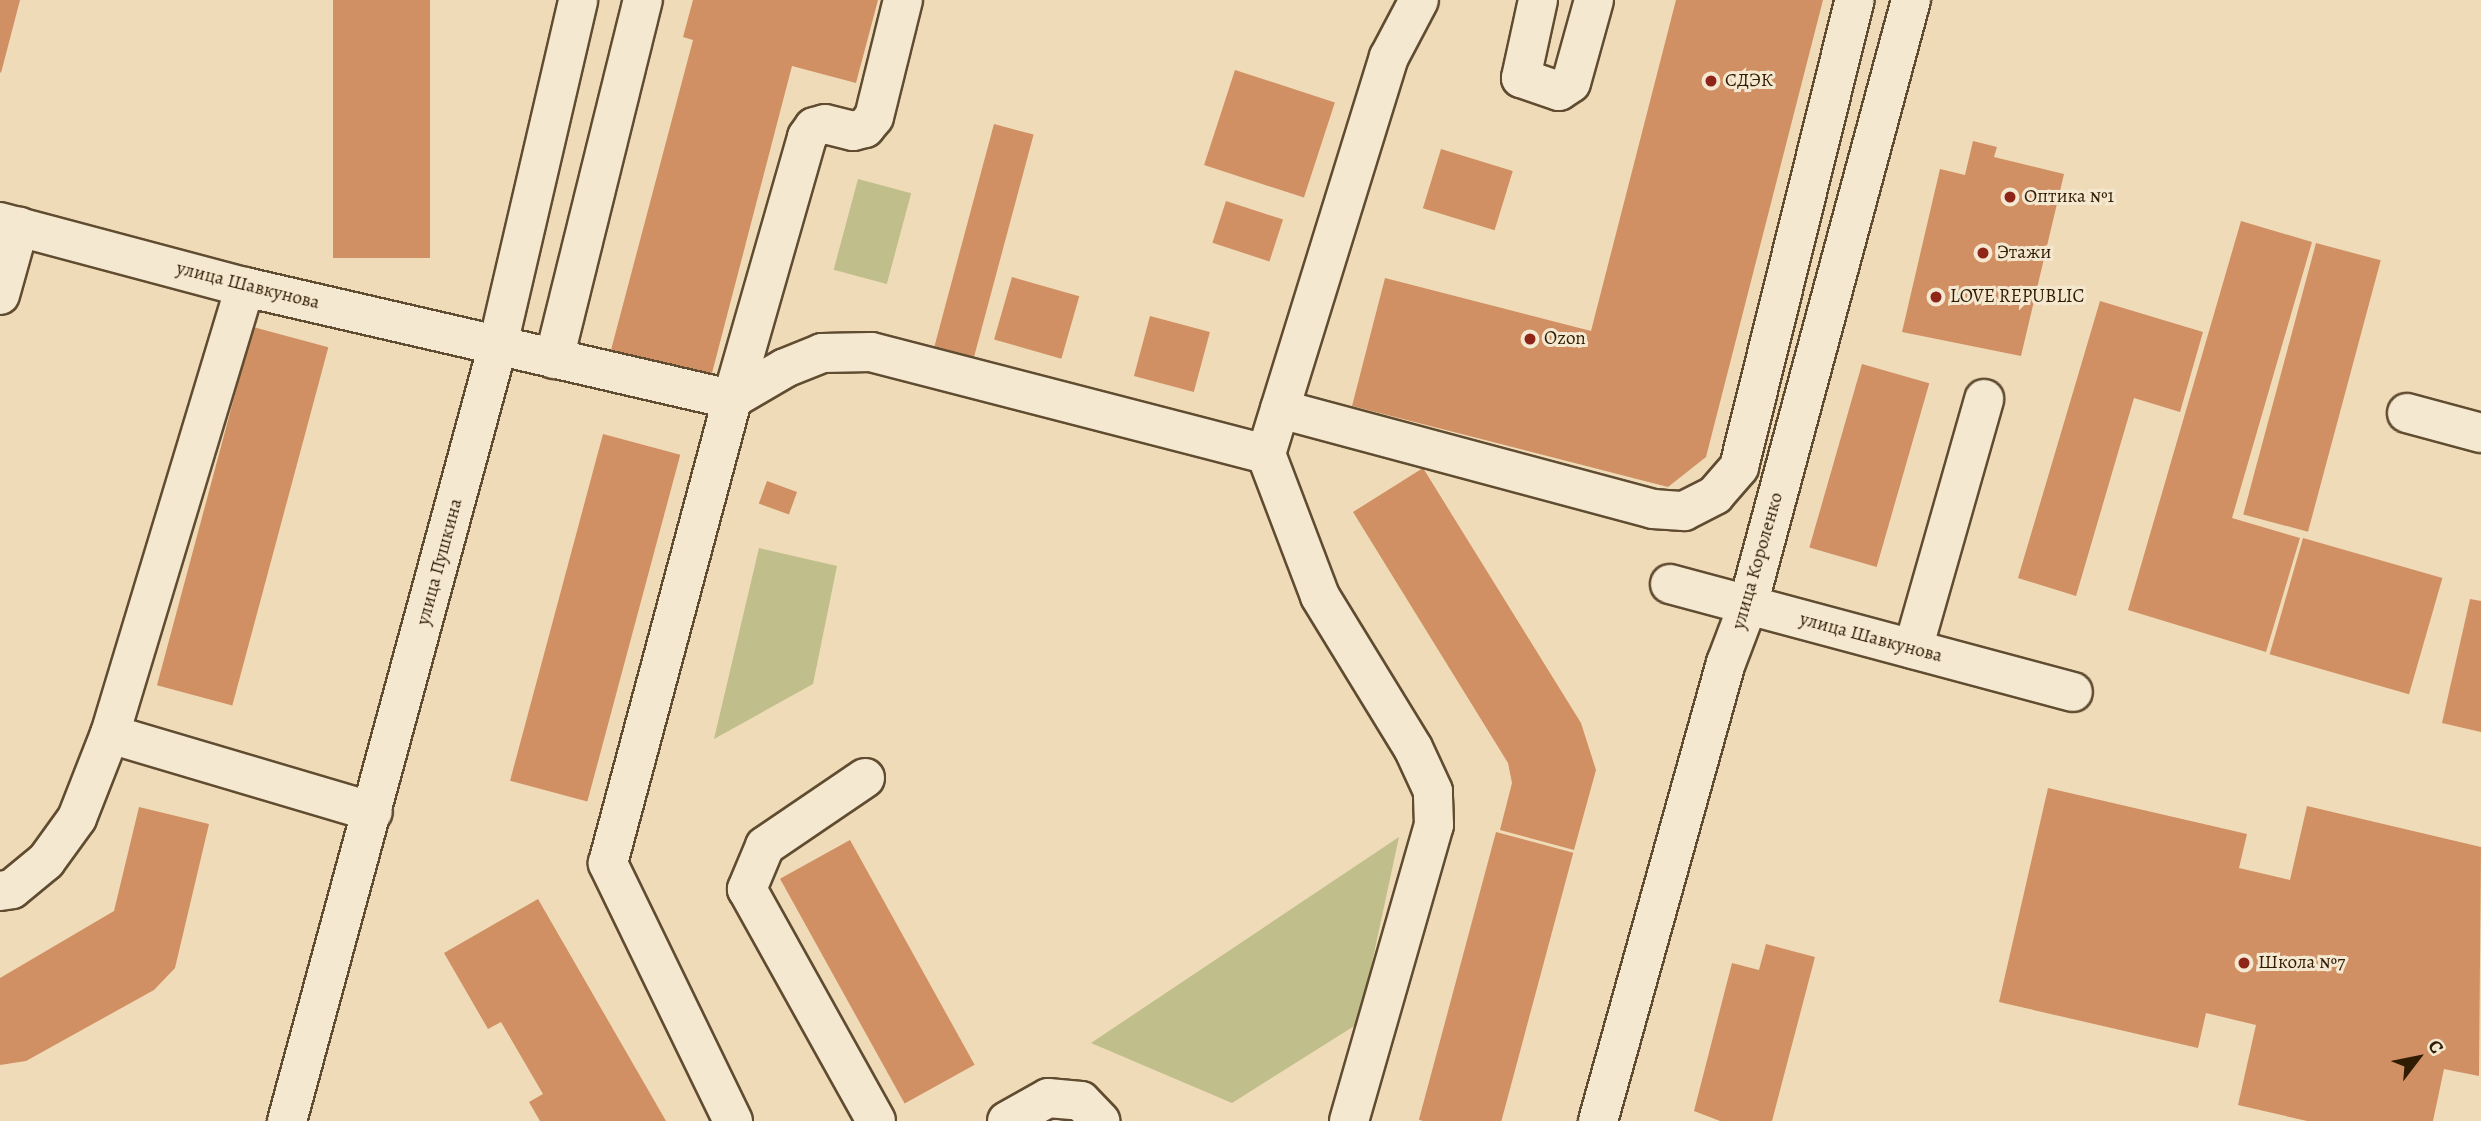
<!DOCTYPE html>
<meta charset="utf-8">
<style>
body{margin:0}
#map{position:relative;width:2481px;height:1121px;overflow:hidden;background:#efdbb8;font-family:Alegreya,serif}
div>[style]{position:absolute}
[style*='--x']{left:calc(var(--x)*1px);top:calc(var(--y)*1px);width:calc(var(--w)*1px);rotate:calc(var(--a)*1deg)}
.green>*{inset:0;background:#c0be8a;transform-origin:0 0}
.building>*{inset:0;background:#d09063;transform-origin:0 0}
.roads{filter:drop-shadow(2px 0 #604c30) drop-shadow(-2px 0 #604c30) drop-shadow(0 2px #604c30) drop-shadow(0 -2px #604c30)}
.minor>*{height:38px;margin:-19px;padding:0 19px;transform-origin:19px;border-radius:19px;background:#f5e8d1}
.dots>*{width:19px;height:19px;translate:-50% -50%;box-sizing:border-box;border:4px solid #f5e8d1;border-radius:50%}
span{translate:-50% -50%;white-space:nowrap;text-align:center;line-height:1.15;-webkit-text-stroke:6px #f5e8d1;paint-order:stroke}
.poi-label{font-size:19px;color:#301c03}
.left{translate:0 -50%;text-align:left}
.street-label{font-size:19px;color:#301c03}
.north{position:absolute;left:2383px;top:1023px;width:70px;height:70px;-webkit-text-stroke:5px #f5e8d1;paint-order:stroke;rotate:58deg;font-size:19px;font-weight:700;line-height:28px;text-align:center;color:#301c03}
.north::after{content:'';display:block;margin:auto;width:24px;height:32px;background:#301c03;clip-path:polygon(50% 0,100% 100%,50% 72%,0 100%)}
</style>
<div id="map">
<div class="green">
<div style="left:858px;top:179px;width:55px;height:94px;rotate:15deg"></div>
<div style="clip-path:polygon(759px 548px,837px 566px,813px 684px,714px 739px)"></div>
<div style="clip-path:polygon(1399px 837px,1359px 1023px,1232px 1103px,1091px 1043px)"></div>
</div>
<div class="building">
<div style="clip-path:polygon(0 0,20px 0,1px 73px,0 72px)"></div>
<div style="left:333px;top:0;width:97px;height:258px"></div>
<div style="clip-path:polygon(693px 0,878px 0,856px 83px,792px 66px,711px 377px,611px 350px,693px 40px,683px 37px)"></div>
<div style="clip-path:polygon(1676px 0,1823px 0,1706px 457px,1668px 487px,1352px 406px,1385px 278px,1591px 331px)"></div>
<div style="left:1235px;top:70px;width:105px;height:100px;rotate:18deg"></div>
<div style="left:994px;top:124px;width:41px;height:230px;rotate:15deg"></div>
<div style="clip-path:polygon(1973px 141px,1997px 147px,1994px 157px,2064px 174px,2021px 356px,1902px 332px,1940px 169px,1965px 175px)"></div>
<div style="left:1441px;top:149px;width:75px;height:62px;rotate:17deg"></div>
<div style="left:1226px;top:201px;width:60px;height:44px;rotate:18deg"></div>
<div style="clip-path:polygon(2241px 221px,2312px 242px,2232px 518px,2300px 538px,2266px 652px,2128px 610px)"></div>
<div style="left:2316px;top:243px;width:67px;height:281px;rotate:15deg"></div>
<div style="left:1012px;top:277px;width:70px;height:65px;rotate:16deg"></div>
<div style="clip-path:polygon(2100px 301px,2203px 332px,2180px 412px,2134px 398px,2076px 596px,2018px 578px)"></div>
<div style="left:1150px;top:316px;width:62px;height:62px;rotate:15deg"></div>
<div style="left:253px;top:327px;width:78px;height:371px;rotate:15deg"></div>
<div style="left:1862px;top:364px;width:70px;height:191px;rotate:16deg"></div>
<div style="left:603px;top:434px;width:80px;height:359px;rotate:15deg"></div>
<div style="clip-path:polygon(1423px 468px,1581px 723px,1596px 770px,1574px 850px,1500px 830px,1512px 783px,1508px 763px,1353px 512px)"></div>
<div style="left:767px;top:481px;width:32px;height:24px;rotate:20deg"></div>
<div style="left:2303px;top:538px;width:145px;height:121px;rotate:16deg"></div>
<div style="clip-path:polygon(2470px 599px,2481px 601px,2481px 732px,2442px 723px)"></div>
<div style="clip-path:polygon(2048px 788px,2247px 834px,2239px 868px,2290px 880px,2307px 806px,2481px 847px,2479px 1076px,2444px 1069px,2433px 1121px,2307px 1121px,2238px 1105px,2256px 1025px,2206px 1013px,2198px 1048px,1999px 1002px)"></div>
<div style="clip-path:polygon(139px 807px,209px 824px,175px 968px,154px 990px,26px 1061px,0 1065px,0 978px,114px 911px)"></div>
<div style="left:1496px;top:832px;width:80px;height:298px;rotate:15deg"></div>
<div style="left:850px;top:840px;width:257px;height:80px;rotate:61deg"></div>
<div style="clip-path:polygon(538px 899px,666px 1121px,540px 1121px,529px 1102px,543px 1094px,501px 1022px,488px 1029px,444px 953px)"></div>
<div style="clip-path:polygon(1766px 944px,1815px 957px,1772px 1121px,1720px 1121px,1694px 1111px,1732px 963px,1759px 970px)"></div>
</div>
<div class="roads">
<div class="minor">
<div style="--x:1538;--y:0;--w:80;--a:102.3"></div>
<div style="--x:1521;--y:78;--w:40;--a:18.9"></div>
<div style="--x:1559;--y:91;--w:14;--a:-34"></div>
<div style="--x:1571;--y:83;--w:86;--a:-74.5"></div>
<div style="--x:0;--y:222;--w:253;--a:14.9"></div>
<div style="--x:245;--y:287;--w:500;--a:13"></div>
<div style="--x:732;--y:399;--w:273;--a:-74"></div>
<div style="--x:807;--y:137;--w:12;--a:-55"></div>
<div style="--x:814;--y:127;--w:11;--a:-15"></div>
<div style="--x:825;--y:124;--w:29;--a:14"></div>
<div style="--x:853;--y:131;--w:12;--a:-14"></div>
<div style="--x:865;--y:128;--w:14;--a:-51"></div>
<div style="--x:874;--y:117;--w:121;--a:-76.1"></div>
<div style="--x:0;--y:295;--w:71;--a:-74.4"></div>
<div style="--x:554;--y:359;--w:370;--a:-76.1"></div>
<div style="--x:1280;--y:409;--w:386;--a:15"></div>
<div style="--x:1653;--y:509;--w:31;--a:4"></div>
<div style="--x:1684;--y:511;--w:35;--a:-27"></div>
<div style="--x:1715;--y:495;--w:37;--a:-49"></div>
<div style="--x:1739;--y:467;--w:481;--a:-76.1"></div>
<div style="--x:2407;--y:413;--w:77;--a:15.1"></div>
<div style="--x:1670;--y:584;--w:417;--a:15"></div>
<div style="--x:1913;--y:649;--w:260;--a:-74.1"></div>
<div style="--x:110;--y:734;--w:274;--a:16.5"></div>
<div style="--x:865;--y:778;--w:121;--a:145.8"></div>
<div style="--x:765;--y:846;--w:47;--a:112.7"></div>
<div style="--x:747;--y:889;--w:265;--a:60.9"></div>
<div style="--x:0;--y:891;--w:12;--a:-9"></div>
<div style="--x:12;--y:889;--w:44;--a:-39.5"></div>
<div style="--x:46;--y:861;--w:53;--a:-54.2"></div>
<div style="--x:77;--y:818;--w:90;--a:-68.6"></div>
<div style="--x:110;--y:734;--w:467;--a:-73.2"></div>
<div style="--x:287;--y:1121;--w:804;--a:-74.79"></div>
<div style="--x:498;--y:345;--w:354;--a:-76.9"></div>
<div style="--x:733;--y:1121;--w:287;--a:-115.9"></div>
<div style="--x:608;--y:863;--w:480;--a:-75"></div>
<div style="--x:732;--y:399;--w:61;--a:-30.3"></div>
<div style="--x:785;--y:368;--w:40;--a:-22"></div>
<div style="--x:822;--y:353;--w:49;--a:-1.2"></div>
<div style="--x:871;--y:352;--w:408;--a:14.5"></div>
<div style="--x:1007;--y:1121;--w:47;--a:-29.3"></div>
<div style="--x:1048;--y:1098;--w:33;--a:5"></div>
<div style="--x:1081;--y:1101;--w:28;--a:46"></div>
<div style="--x:1349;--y:1121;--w:308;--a:-74"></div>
<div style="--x:1434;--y:825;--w:34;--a:-92"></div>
<div style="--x:1433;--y:791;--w:47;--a:-114.9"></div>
<div style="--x:1413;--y:748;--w:178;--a:-121.5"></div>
<div style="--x:1320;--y:596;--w:152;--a:-110.8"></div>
<div style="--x:1266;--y:454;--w:416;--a:-72.8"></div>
<div style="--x:1389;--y:57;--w:64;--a:-62.2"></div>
<div style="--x:1598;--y:1121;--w:476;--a:-74.4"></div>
<div style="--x:1726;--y:663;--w:62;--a:-69.2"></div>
<div style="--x:1748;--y:605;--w:627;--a:-74.92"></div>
</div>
</div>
<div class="dots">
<div style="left:1711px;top:81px;background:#8f2418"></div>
<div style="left:2010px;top:197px;background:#8f2418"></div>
<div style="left:1983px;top:253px;background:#8f2418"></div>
<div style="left:1936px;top:297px;background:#8f2418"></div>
<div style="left:1530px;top:339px;background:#8f2418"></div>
<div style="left:2244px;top:963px;background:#8f2418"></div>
</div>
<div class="poi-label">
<span class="left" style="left:1725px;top:81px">СДЭК</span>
<span class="left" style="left:2024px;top:197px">Оптика №1</span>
<span class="left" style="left:1997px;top:253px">Этажи</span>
<span class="left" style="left:1950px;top:297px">LOVE REPUBLIC</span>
<span class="left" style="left:1544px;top:339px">Ozon</span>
<span class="left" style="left:2258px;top:963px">Школа №7</span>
</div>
<div class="street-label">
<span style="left:248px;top:286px;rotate:14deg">улица Шавкунова</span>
<span style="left:1758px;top:561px;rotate:-74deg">улица Короленко</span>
<span style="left:440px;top:562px;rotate:-75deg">улица Пушкина</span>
<span style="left:1871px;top:638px;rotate:15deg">улица Шавкунова</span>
</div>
<div class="north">С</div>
</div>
